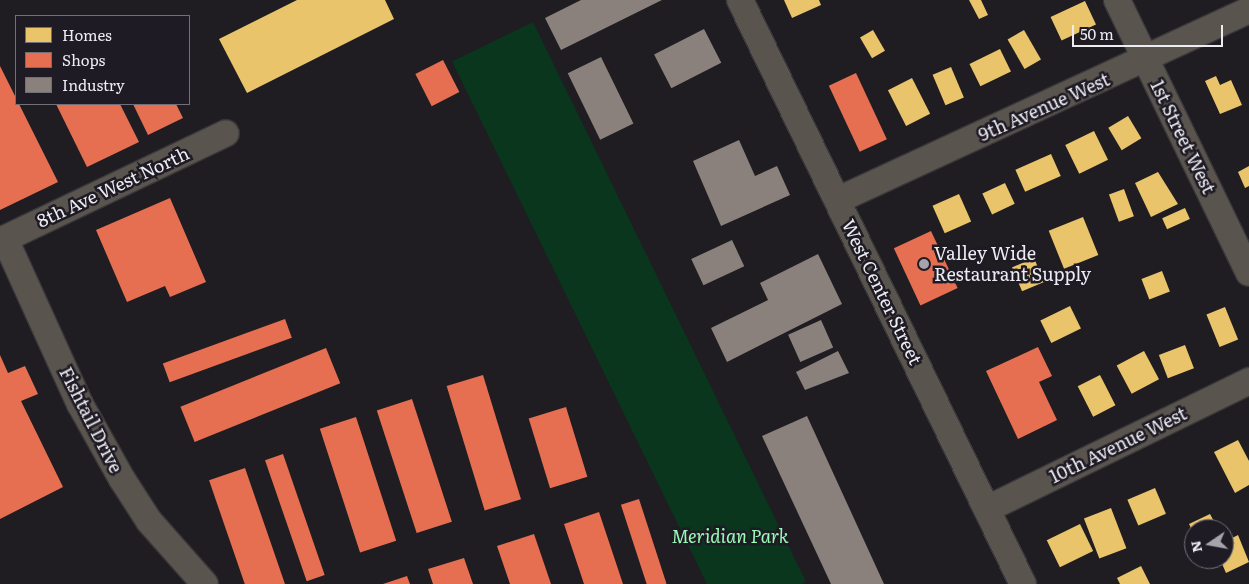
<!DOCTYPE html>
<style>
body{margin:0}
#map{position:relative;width:1249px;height:584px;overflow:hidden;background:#1f1d22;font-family:Literata,serif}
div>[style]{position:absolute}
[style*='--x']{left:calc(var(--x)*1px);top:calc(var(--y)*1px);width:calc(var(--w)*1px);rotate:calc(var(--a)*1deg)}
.green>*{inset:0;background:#09361d;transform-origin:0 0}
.homes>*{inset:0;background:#e9c46a;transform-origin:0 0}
.shops>*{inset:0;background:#e76f51;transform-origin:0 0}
.industry>*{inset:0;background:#8a817c;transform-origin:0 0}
.roads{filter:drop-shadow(1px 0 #38373a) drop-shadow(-1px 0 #38373a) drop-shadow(0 1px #38373a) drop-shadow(0 -1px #38373a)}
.minor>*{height:26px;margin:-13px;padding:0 13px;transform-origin:13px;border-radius:13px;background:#5a544e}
.dots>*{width:14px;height:14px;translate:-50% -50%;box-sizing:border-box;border:2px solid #1e1b24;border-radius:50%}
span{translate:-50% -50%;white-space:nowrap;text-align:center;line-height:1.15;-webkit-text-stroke:5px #1e1b24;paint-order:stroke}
.street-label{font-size:18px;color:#eeecf3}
.poi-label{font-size:18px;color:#eeecf3}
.left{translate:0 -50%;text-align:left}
.park-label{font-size:18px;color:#9afbb8;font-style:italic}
.legend{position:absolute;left:15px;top:15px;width:175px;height:90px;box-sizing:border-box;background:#1e1b24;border:1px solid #716f77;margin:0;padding:6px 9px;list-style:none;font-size:15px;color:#eeecf3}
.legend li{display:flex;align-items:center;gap:10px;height:25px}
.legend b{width:25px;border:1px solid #716f77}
.north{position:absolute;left:1184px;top:519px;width:50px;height:50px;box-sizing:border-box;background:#1e1b24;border:1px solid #716f77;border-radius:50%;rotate:258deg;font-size:14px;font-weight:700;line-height:20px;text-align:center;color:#eeecf3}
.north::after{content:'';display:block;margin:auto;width:18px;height:22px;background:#a6a4aa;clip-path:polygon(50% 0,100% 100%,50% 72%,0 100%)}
.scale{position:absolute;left:1072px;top:25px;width:151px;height:22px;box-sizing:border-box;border:2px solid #eeecf3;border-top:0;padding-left:6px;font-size:15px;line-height:18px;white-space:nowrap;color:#eeecf3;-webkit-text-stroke:4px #1e1b24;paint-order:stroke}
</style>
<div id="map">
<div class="green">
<div style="left:533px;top:22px;width:623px;height:90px;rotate:64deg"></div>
</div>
<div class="homes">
<div style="clip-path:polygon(297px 0,385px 0,394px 19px,247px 93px,219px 39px)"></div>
<div style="clip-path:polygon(784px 0,819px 0,821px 5px,792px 18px)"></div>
<div style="clip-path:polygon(969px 0,981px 0,988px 15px,979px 19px)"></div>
<div style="left:1085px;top:1px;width:26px;height:38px;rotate:65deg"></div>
<div style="left:873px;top:30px;width:24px;height:15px;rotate:60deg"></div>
<div style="left:1024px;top:30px;width:34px;height:19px;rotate:60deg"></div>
<div style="left:1000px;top:49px;width:25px;height:34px;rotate:64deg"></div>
<div style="left:951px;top:67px;width:33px;height:20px;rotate:67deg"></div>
<div style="clip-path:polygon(1216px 76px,1220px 85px,1231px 80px,1242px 105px,1220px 114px,1205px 81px)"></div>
<div style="left:912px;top:78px;width:40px;height:27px;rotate:63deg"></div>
<div style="left:1128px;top:116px;width:26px;height:23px;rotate:59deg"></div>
<div style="left:1094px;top:131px;width:32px;height:32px;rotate:64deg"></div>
<div style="left:1051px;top:154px;width:24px;height:39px;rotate:66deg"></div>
<div style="clip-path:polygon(1249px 166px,1249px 186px,1245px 188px,1238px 172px)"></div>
<div style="clip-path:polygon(1158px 172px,1178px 204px,1151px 217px,1135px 183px)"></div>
<div style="left:1005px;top:183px;width:23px;height:25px;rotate:65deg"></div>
<div style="left:1124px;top:189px;width:29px;height:16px;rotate:70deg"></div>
<div style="left:959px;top:194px;width:30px;height:29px;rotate:66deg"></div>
<div style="left:1185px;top:208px;width:12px;height:25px;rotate:66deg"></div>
<div style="left:1083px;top:217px;width:41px;height:37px;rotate:68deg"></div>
<div style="left:1034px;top:258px;width:26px;height:24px;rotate:67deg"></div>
<div style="left:1162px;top:271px;width:22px;height:22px;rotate:69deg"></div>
<div style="left:1070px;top:306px;width:25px;height:33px;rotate:64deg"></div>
<div style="left:1225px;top:307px;width:35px;height:20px;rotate:68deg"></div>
<div style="left:1185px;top:345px;width:25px;height:28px;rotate:69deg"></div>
<div style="left:1144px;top:351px;width:32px;height:31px;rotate:62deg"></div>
<div style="left:1100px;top:375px;width:34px;height:25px;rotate:63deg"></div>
<div style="clip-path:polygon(1238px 440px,1249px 461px,1249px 485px,1235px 493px,1214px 452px)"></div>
<div style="left:1155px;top:488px;width:28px;height:30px;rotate:67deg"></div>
<div style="left:1111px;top:508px;width:43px;height:29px;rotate:69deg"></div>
<div style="clip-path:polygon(1210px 514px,1218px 529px,1194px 529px,1194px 534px,1189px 524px)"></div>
<div style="left:1080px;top:524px;width:30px;height:37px;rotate:64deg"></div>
<div style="clip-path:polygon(1238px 535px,1249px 562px,1226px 573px,1220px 559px,1228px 554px,1224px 542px)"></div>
<div style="clip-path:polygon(1141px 566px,1150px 584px,1120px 584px,1117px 578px)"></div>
</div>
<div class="shops">
<div style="left:443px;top:60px;width:36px;height:31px;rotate:63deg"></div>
<div style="clip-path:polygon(0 66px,58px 182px,0 210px)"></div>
<div style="left:856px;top:73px;width:73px;height:30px;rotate:65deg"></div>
<div style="clip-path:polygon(56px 104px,120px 104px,139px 142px,87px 167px)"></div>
<div style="clip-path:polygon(133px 104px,176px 104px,183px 118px,148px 135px)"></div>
<div style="clip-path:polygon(170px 198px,206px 282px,170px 297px,165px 286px,127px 302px,96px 230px)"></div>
<div style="left:931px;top:231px;width:63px;height:41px;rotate:65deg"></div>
<div style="left:285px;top:319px;width:20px;height:130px;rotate:70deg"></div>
<div style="clip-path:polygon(1038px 347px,1052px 376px,1039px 382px,1057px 420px,1018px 439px,986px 371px)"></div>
<div style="left:326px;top:348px;width:38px;height:157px;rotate:68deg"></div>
<div style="clip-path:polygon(0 355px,8px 373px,25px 366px,38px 394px,21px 401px,63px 487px,0 519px)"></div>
<div style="left:483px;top:375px;width:130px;height:38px;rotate:73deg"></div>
<div style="left:412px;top:399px;width:129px;height:37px;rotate:72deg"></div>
<div style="left:566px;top:407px;width:73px;height:39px;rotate:73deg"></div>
<div style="left:356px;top:417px;width:130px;height:38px;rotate:72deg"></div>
<div style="left:283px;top:454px;width:128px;height:19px;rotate:71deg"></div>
<div style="left:245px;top:468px;width:123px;height:38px;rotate:71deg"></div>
<div style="left:639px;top:499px;width:89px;height:19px;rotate:72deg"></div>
<div style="clip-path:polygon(599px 512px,623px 584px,584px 584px,564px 524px)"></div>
<div style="clip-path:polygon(534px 534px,551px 584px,510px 584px,497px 546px)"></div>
<div style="clip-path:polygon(464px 558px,473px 584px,433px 584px,428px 569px)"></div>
<div style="clip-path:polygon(407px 576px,410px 584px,383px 584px)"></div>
</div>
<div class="industry">
<div style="clip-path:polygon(581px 0,662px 0,561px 50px,545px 18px)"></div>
<div style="left:704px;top:29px;width:38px;height:56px;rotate:63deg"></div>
<div style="left:601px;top:57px;width:74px;height:37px;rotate:64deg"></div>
<div style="clip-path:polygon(739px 140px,755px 176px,777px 166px,790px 195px,721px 226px,693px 161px)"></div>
<div style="left:732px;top:240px;width:29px;height:45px;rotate:65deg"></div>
<div style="clip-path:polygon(818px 254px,842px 304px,727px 362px,711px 328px,768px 300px,760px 283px)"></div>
<div style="left:821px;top:320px;width:30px;height:36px;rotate:66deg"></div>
<div style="clip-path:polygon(838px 351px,849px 373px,805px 390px,796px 372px)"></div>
<div style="clip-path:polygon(807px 416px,884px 584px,831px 584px,762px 436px)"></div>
</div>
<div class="roads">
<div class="minor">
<div style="--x:740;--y:0;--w:649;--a:64.15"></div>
<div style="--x:1117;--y:0;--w:303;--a:64.2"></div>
<div style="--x:838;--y:200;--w:453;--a:-24.8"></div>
<div style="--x:5;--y:239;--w:181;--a:65.6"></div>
<div style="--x:80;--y:404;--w:86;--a:60.8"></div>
<div style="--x:122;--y:479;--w:50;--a:57.3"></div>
<div style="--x:149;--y:521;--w:84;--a:48.4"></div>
<div style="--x:0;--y:241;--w:250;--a:-25.5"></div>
<div style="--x:987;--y:509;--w:292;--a:-26"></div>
</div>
</div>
<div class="dots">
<div style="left:924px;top:264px;background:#a6a4aa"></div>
</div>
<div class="street-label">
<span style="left:1044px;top:107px;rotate:-24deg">9th Avenue West</span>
<span style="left:1183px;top:137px;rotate:64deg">1st Street West</span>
<span style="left:113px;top:187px;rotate:-25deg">8th Ave West North</span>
<span style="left:882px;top:292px;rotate:64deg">West Center Street</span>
<span style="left:91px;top:420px;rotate:63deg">Fishtail Drive</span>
<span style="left:1118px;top:445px;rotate:-26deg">10th Avenue West</span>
</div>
<div class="poi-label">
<span class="left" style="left:934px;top:264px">Valley Wide<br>Restaurant Supply</span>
</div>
<div class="park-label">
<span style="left:730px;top:536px">Meridian Park</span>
</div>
<ul class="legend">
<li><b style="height:14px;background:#e9c46a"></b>Homes</li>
<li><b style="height:14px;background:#e76f51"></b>Shops</li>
<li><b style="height:14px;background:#8a817c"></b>Industry</li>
</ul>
<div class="north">N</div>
<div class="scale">50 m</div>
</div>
